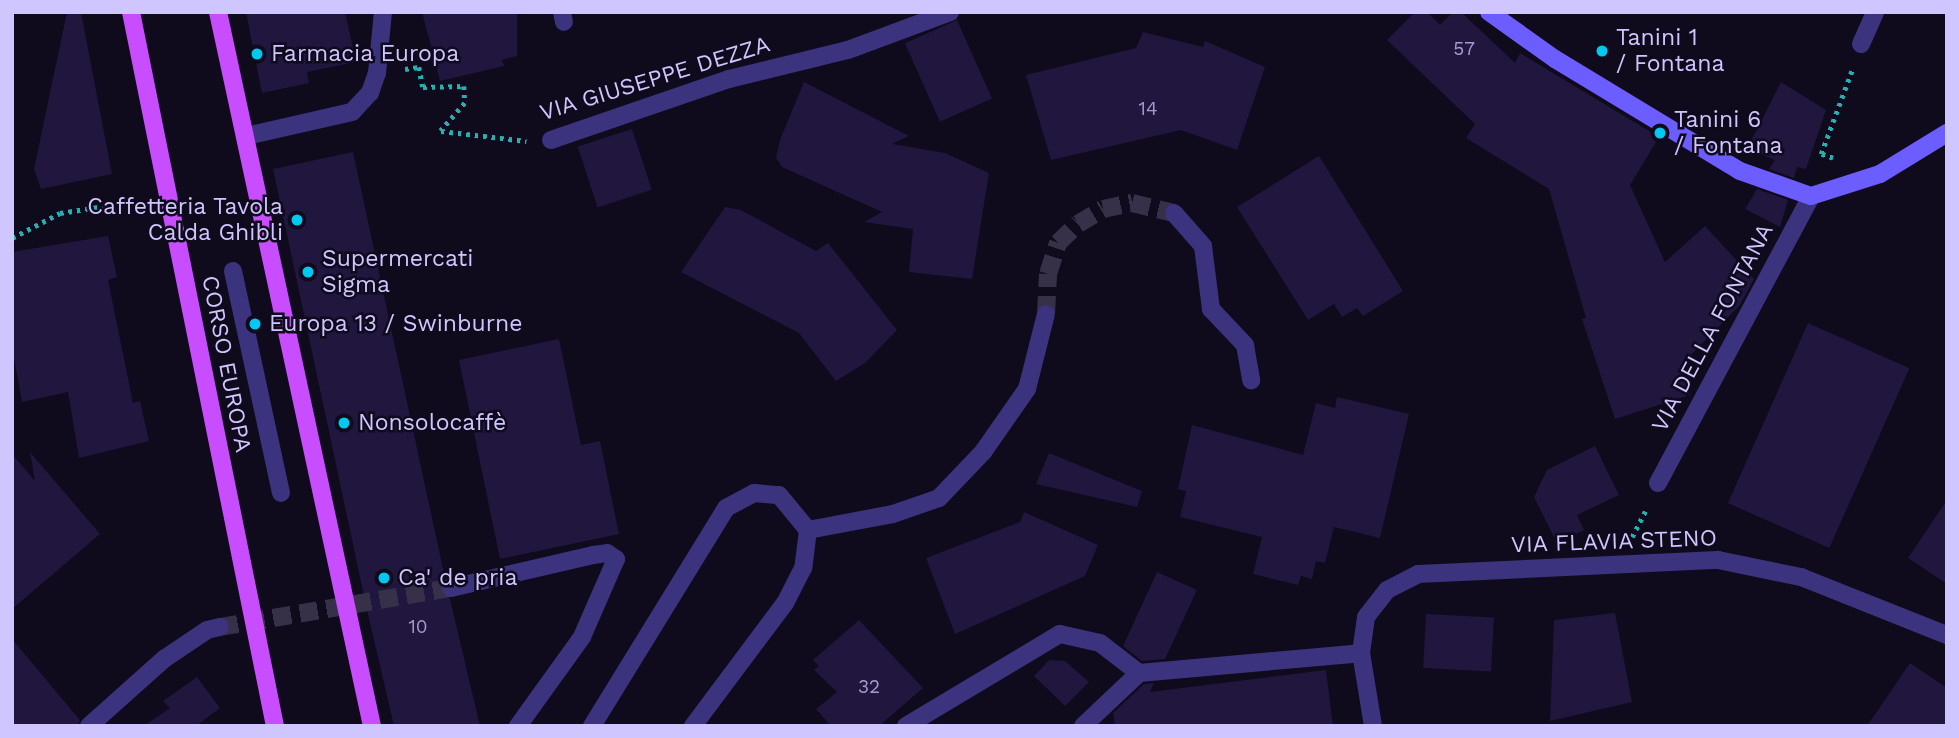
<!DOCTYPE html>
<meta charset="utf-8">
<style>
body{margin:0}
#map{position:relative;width:1959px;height:738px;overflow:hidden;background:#0f0a1c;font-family:"Work Sans",sans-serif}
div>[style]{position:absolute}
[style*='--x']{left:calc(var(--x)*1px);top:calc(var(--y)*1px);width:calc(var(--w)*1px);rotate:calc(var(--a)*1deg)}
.building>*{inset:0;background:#21163e;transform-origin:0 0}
.minor-tunnel>*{height:18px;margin-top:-9px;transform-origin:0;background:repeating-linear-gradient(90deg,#363049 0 18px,transparent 0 27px)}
.path>*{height:4.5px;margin-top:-2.25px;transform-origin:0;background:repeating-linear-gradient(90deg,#27b0b1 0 3.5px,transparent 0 8.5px)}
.service>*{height:18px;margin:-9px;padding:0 9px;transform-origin:9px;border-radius:9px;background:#3b337d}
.pedestrian>*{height:18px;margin:-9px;padding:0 9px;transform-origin:9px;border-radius:9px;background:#3b337d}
.minor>*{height:18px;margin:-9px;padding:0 9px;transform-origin:9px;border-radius:9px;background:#3b337d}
.secondary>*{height:18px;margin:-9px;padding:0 9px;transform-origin:9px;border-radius:9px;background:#6b5dff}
.primary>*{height:18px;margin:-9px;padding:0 9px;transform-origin:9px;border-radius:9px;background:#c84dff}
.dots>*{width:19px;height:19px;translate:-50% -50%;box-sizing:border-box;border:4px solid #0f0a1c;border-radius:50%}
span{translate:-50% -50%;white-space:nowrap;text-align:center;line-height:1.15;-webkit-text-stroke:5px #0f0a1c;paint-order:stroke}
.number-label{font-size:19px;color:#a49acf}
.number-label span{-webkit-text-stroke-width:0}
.poi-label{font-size:23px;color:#d0c6ff}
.left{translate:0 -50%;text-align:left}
.right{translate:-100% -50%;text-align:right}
.street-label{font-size:23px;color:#d0c6ff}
.frame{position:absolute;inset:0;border:14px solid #d0c6ff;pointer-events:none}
</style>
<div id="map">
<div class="building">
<div style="clip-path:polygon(67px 12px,81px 12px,112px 174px,41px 189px,34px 169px)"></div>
<div style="clip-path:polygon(246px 12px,345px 12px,356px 62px,307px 72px,309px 83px,262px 93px)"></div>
<div style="clip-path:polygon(422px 12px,517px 12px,517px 56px,502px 60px,504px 66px,440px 81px)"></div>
<div style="clip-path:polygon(1415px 12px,1427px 12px,1440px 25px,1453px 12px,1461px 12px,1515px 63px,1520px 53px,1659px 137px,1630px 185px,1665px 262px,1705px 226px,1754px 279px,1740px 305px,1681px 365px,1690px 395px,1615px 419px,1582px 319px,1586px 318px,1549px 189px,1466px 138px,1475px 124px,1387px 40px)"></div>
<div style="left:957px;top:20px;width:86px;height:57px;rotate:66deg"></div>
<div style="clip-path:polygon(1143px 32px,1203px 47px,1205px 41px,1265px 67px,1237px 150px,1181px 130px,1051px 160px,1026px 75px,1136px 48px)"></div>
<div style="clip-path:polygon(804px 82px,909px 136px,892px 144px,945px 153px,989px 173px,972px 279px,909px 272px,913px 229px,864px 222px,882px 212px,782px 167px,776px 158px,780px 140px)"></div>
<div style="clip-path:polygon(1781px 82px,1826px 110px,1806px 169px,1797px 167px,1794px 178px,1769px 169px,1775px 160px,1747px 149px)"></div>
<div style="left:632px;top:129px;width:64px;height:57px;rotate:72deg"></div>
<div style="clip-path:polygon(353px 152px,445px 578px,440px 590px,450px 599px,480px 726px,394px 726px,367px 610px,273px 169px)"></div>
<div style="clip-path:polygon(1319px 156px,1403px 291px,1363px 316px,1357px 308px,1342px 317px,1334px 304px,1308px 320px,1237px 207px)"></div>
<div style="clip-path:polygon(1757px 189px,1788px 200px,1780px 227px,1745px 209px)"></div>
<div style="clip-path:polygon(725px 207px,741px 210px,816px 251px,828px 243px,897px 330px,865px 363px,836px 381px,799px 333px,681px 272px)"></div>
<div style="clip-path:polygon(108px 236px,117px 277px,108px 280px,133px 403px,140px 401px,149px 441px,79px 458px,68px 392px,22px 402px,12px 347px,12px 252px)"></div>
<div style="left:1808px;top:323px;width:111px;height:197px;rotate:24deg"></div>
<div style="clip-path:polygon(559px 339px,581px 445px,600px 441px,619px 534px,500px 559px,459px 360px)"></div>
<div style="clip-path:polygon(1337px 397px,1409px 414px,1380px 538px,1334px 527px,1325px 563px,1316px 561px,1312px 579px,1301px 576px,1298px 585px,1253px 574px,1262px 537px,1180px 517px,1186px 491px,1178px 489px,1192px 425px,1303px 455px,1316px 403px,1335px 408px)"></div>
<div style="clip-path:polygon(1595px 446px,1619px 495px,1577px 515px,1584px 530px,1557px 543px,1534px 497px,1547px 470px)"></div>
<div style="clip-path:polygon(30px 452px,100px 534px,12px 609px,12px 454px,35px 481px)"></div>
<div style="clip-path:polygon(1049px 453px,1142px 491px,1137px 507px,1036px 484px)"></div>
<div style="clip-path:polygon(1947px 500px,1947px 584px,1908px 558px)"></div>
<div style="clip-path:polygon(1024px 512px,1098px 545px,1085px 576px,955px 634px,926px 558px,1020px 522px)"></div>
<div style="clip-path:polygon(1157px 572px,1197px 590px,1165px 659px,1142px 661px,1123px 646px)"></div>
<div style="clip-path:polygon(1615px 613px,1632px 702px,1550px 721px,1554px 620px)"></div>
<div style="left:1426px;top:614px;width:68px;height:54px;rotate:3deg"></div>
<div style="clip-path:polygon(859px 620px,923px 688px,879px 726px,831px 726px,816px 709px,837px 692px,814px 670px,819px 666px,813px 660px)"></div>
<div style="clip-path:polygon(12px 639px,80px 720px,78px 726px,12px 726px)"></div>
<div style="clip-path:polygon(1049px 660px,1065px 661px,1089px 682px,1065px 706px,1034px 676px)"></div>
<div style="clip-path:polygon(1910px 663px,1947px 688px,1947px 726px,1867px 726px)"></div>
<div style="clip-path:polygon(1326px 670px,1333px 726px,1115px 726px,1113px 713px,1144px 684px,1154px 683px,1150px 692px)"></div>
<div style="clip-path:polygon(197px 677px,220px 708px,196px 726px,144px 726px,170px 708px,163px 701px)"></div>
</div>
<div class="minor-tunnel">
<div style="--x:1046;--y:314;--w:40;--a:-87.1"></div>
<div style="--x:1048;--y:274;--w:33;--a:-72"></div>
<div style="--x:1058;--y:243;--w:28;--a:-44"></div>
<div style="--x:1078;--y:224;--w:29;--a:-31"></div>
<div style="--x:1103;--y:209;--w:30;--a:-12"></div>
<div style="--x:1132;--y:203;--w:43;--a:13.4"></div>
<div style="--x:220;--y:627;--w:234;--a:-9.6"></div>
</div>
<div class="path">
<div style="--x:405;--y:69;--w:14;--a:-8"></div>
<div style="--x:419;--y:67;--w:20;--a:79"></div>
<div style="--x:423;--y:87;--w:41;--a:-1.4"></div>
<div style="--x:464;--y:86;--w:17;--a:87"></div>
<div style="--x:465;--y:103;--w:37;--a:131"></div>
<div style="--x:441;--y:131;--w:86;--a:6.7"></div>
<div style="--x:1833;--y:158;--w:13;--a:-162"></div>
<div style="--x:1821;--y:154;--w:90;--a:-69.7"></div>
<div style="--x:12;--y:238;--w:54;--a:-27.5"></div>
<div style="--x:60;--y:213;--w:71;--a:-8.9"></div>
<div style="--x:1632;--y:537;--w:34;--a:-63"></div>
</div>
<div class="service">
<div style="--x:233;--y:271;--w:227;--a:77.8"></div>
</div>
<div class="pedestrian">
<div style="--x:551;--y:140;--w:188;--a:-18.9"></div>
<div style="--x:729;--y:79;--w:122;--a:-13.7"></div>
<div style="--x:1658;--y:483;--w:325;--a:-61.9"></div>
<div style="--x:906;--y:726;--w:179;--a:-30.9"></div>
<div style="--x:1060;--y:634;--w:41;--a:12.7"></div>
<div style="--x:1100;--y:643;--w:49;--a:37.6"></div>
</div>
<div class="minor">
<div style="--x:562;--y:12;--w:10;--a:79"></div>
<div style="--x:1861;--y:44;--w:35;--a:-66"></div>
<div style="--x:848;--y:50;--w:109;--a:-20.4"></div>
<div style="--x:246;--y:136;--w:109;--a:-12.8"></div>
<div style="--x:352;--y:112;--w:26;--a:-47"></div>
<div style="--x:370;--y:93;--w:21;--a:-71"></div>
<div style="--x:377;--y:73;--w:61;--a:-84.4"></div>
<div style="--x:1174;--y:213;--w:44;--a:48.7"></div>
<div style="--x:1203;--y:246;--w:64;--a:82.8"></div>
<div style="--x:1211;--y:309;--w:50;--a:46.6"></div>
<div style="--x:1245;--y:345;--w:36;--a:80"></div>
<div style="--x:808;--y:530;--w:86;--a:-10.7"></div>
<div style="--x:893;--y:514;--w:49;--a:-19.2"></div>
<div style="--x:939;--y:498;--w:64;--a:-46.3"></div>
<div style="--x:983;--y:452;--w:77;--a:-55.1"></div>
<div style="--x:1027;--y:389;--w:77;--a:-75.8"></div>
<div style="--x:451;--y:588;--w:146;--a:-13.1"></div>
<div style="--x:593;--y:555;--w:14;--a:-8"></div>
<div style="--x:607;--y:553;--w:11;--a:34"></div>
<div style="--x:616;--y:559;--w:85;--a:113.6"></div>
<div style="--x:582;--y:637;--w:110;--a:125.7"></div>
<div style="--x:89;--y:726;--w:101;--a:-41.8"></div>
<div style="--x:164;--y:659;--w:52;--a:-34"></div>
<div style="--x:207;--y:630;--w:13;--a:-13"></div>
<div style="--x:592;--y:726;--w:256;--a:-58.4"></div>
<div style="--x:726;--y:508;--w:32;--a:-28"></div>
<div style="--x:754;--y:493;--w:25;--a:5"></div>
<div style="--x:779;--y:495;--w:45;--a:50.4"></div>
<div style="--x:808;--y:530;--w:38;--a:97"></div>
<div style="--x:803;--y:568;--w:39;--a:117"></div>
<div style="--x:785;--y:603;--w:154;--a:126.8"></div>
<div style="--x:1083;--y:726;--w:77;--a:-43.4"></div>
<div style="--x:1139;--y:673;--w:223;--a:-5.1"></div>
<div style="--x:1373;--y:726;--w:74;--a:-99.3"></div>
<div style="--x:1361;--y:653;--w:36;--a:-82"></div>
<div style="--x:1366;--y:617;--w:34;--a:-52"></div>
<div style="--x:1387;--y:590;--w:35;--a:-27"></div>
<div style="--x:1418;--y:574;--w:300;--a:-2.7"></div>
<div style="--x:1718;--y:560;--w:85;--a:11.6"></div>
<div style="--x:1801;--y:577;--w:157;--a:21.7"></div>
</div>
<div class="secondary">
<div style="--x:1489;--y:12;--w:81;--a:35.5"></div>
<div style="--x:1555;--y:59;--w:216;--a:31.2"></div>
<div style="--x:1740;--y:171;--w:75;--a:19.4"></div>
<div style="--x:1811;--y:196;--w:72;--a:-17.7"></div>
<div style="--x:1880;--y:174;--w:79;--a:-31.5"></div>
</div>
<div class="primary">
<div style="--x:131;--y:12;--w:728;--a:78.6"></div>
<div style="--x:218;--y:12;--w:730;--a:77.83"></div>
</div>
<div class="dots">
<div style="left:1602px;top:51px;background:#00c9f1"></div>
<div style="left:257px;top:54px;background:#00c9f1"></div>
<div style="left:1660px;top:133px;background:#00c9f1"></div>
<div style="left:297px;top:220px;background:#00c9f1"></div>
<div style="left:308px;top:272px;background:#00c9f1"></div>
<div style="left:255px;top:324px;background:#00c9f1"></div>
<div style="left:344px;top:423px;background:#00c9f1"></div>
<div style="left:384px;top:578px;background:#00c9f1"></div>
</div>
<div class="number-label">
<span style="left:1464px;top:49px">57</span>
<span style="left:1148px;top:109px">14</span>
<span style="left:418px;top:627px">10</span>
<span style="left:869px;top:687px">32</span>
</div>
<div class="poi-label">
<span class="left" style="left:1616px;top:51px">Tanini 1<br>/ Fontana</span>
<span class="left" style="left:271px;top:54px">Farmacia Europa</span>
<span class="left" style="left:1674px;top:133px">Tanini 6<br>/ Fontana</span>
<span class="right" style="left:283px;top:220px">Caffetteria Tavola<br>Calda Ghibli</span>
<span class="left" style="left:322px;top:272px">Supermercati<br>Sigma</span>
<span class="left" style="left:269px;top:324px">Europa 13 / Swinburne</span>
<span class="left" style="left:358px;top:423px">Nonsolocaffè</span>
<span class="left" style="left:398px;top:578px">Ca' de pria</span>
</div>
<div class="street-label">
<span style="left:655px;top:79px;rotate:-17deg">VIA GIUSEPPE DEZZA</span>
<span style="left:1713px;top:328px;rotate:-62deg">VIA DELLA FONTANA</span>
<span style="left:226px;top:364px;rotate:79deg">CORSO EUROPA</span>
<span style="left:1614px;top:542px;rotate:-2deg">VIA FLAVIA STENO</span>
</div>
<div class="frame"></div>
</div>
